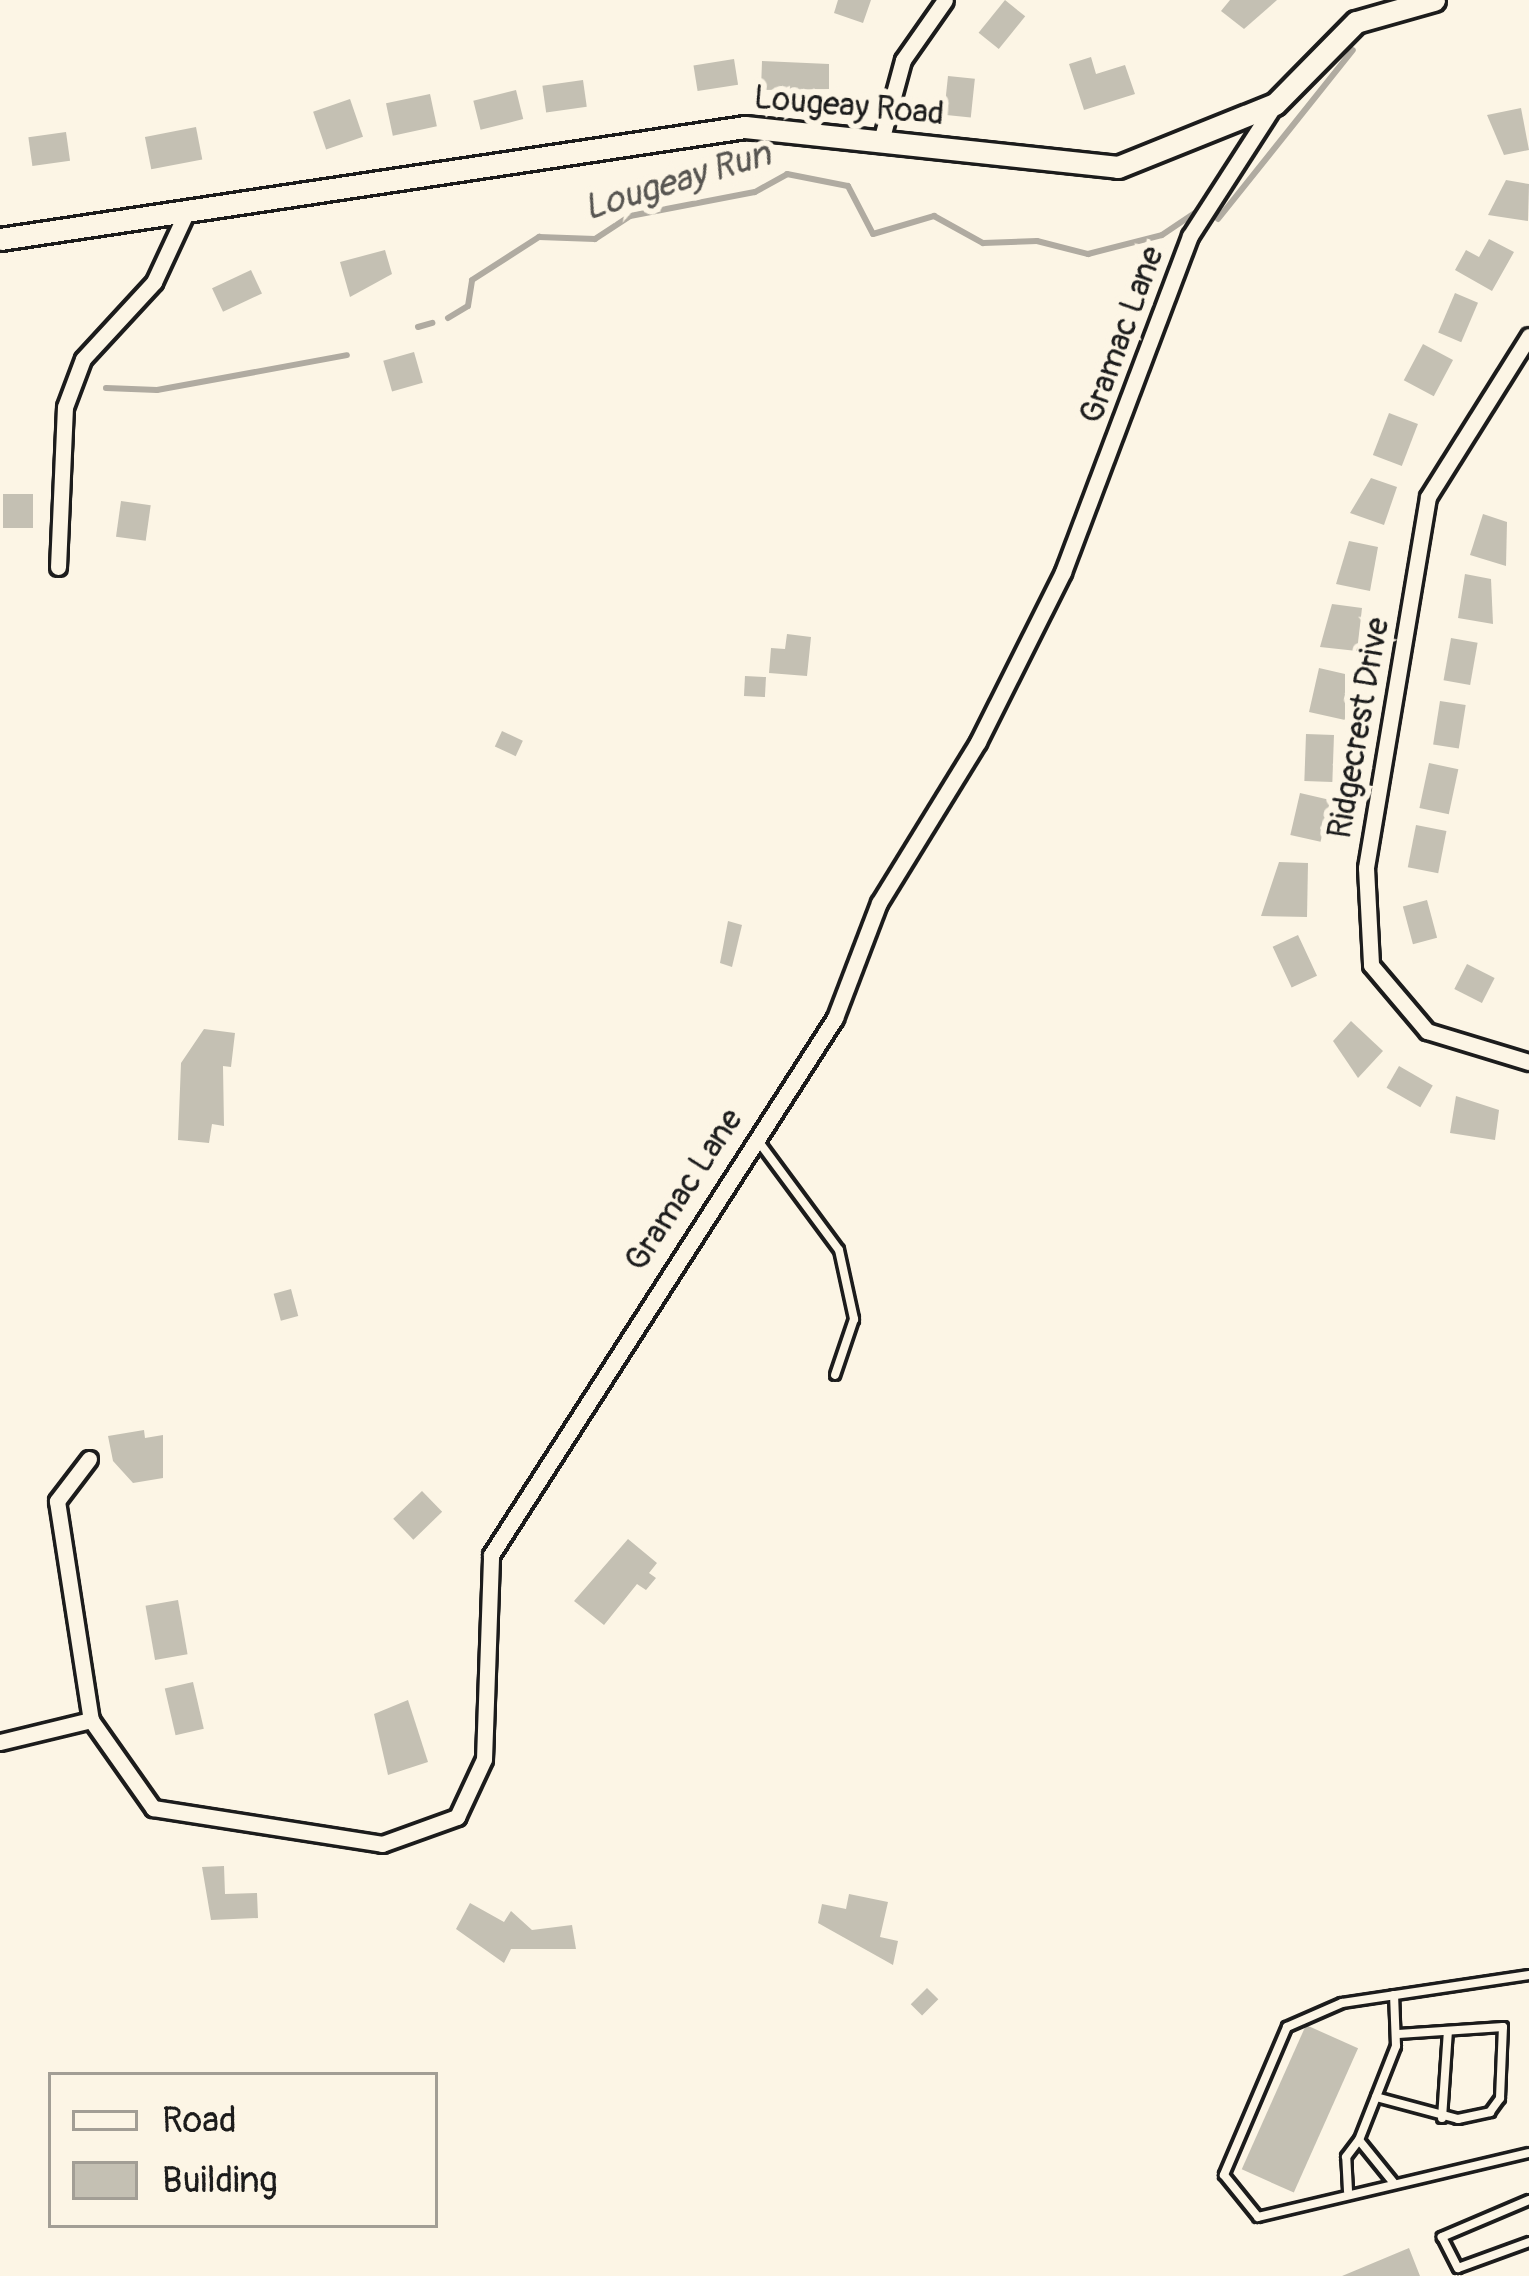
<!DOCTYPE html>
<style>
body{margin:0}
#map{position:relative;width:1529px;height:2276px;overflow:hidden;background:#fcf5e5;font-family:Pangolin,sans-serif}
div>[style]{position:absolute}
[style*='--x']{left:calc(var(--x)*1px);top:calc(var(--y)*1px);width:calc(var(--w)*1px);rotate:calc(var(--a)*1deg)}
.stream>*{height:6px;margin:-3px;padding:0 3px;transform-origin:3px;border-radius:3px;background:#b0aba1}
.building>*{inset:0;background:#c4c0b3;transform-origin:0 0}
.roads{filter:drop-shadow(3px 0 #1c1c1c) drop-shadow(-3px 0 #1c1c1c) drop-shadow(0 3px #1c1c1c) drop-shadow(0 -3px #1c1c1c)}
.lane>*{height:8px;margin:-4px;padding:0 4px;transform-origin:4px;border-radius:4px;background:#fcf5e5}
.street>*{height:15px;margin:-7.5px;padding:0 7.5px;transform-origin:7.5px;border-radius:7.5px;background:#fcf5e5}
.secondary>*{height:21px;margin:-10.5px;padding:0 10.5px;transform-origin:10.5px;border-radius:10.5px;background:#fcf5e5}
span{translate:-50% -50%;white-space:nowrap;text-align:center;line-height:1.15;-webkit-text-stroke:12px #fcf5e5;paint-order:stroke}
.street-label{font-size:33px;color:#1c1c1c}
.water-label{font-size:36px;color:#575551;font-style:italic}
.legend{position:absolute;left:48px;top:2072px;width:390px;height:156px;box-sizing:border-box;background:#fcf5e5;border:3px solid #a29e95;margin:0;padding:15px 21px;list-style:none;font-size:36px;color:#1c1c1c}
.legend li{display:flex;align-items:center;gap:24px;height:60px}
.legend b{width:60px;border:3px solid #a29e95}
</style>
<div id="map">
<div class="stream">
<div style="--x:1218;--y:219;--w:216;--a:-51.4"></div>
<div style="--x:448;--y:318;--w:23;--a:-31"></div>
<div style="--x:468;--y:306;--w:26;--a:-81"></div>
<div style="--x:472;--y:280;--w:80;--a:-32.7"></div>
<div style="--x:539;--y:237;--w:56;--a:2"></div>
<div style="--x:595;--y:239;--w:42;--a:-33.3"></div>
<div style="--x:630;--y:216;--w:127;--a:-10.9"></div>
<div style="--x:755;--y:192;--w:37;--a:-29"></div>
<div style="--x:787;--y:174;--w:62;--a:11.1"></div>
<div style="--x:848;--y:186;--w:54;--a:62.5"></div>
<div style="--x:873;--y:234;--w:64;--a:-16.4"></div>
<div style="--x:934;--y:216;--w:56;--a:28.9"></div>
<div style="--x:983;--y:243;--w:54;--a:-2.1"></div>
<div style="--x:1037;--y:241;--w:53;--a:14.3"></div>
<div style="--x:1088;--y:254;--w:76;--a:-14.4"></div>
<div style="--x:1162;--y:235;--w:40;--a:-34"></div>
<div style="--x:418;--y:327;--w:15;--a:-16"></div>
<div style="--x:106;--y:388;--w:51;--a:2.2"></div>
<div style="--x:157;--y:390;--w:193;--a:-10.4"></div>
</div>
<div class="building">
<div style="clip-path:polygon(838px 0,871px 0,863px 23px,834px 13px)"></div>
<div style="left:1005px;top:0;width:26px;height:42px;rotate:39deg"></div>
<div style="clip-path:polygon(1230px 0,1277px 0,1244px 29px,1221px 11px)"></div>
<div style="clip-path:polygon(1091px 57px,1096px 74px,1125px 65px,1135px 94px,1084px 110px,1069px 64px)"></div>
<div style="left:734px;top:59px;width:26px;height:41px;rotate:81deg"></div>
<div style="clip-path:polygon(762px 61px,829px 64px,829px 89px,761px 90px)"></div>
<div style="left:948px;top:76px;width:27px;height:39px;rotate:6deg"></div>
<div style="left:583px;top:80px;width:27px;height:41px;rotate:82deg"></div>
<div style="left:516px;top:90px;width:30px;height:44px;rotate:76deg"></div>
<div style="left:430px;top:94px;width:33px;height:45px;rotate:78deg"></div>
<div style="left:350px;top:99px;width:40px;height:39px;rotate:71deg"></div>
<div style="clip-path:polygon(1521px 108px,1529px 150px,1504px 155px,1487px 115px)"></div>
<div style="left:196px;top:127px;width:33px;height:52px;rotate:79deg"></div>
<div style="left:66px;top:132px;width:29px;height:38px;rotate:82deg"></div>
<div style="clip-path:polygon(1506px 180px,1529px 184px,1528px 221px,1488px 215px)"></div>
<div style="clip-path:polygon(1489px 239px,1514px 252px,1492px 291px,1455px 270px,1466px 250px,1479px 257px)"></div>
<div style="clip-path:polygon(385px 250px,392px 274px,350px 297px,340px 262px)"></div>
<div style="left:251px;top:270px;width:26px;height:43px;rotate:65deg"></div>
<div style="left:1455px;top:293px;width:25px;height:43px;rotate:23deg"></div>
<div style="left:1423px;top:344px;width:34px;height:41px;rotate:28deg"></div>
<div style="left:414px;top:352px;width:32px;height:32px;rotate:74deg"></div>
<div style="left:1389px;top:413px;width:31px;height:45px;rotate:21deg"></div>
<div style="clip-path:polygon(1371px 478px,1397px 487px,1384px 525px,1350px 513px)"></div>
<div style="left:3px;top:494px;width:30px;height:34px"></div>
<div style="left:121px;top:501px;width:30px;height:36px;rotate:8deg"></div>
<div style="clip-path:polygon(1483px 514px,1507px 522px,1506px 566px,1470px 555px)"></div>
<div style="clip-path:polygon(1349px 541px,1378px 547px,1370px 591px,1336px 584px)"></div>
<div style="clip-path:polygon(1465px 574px,1491px 579px,1493px 624px,1458px 618px)"></div>
<div style="clip-path:polygon(1332px 604px,1362px 608px,1357px 651px,1320px 647px)"></div>
<div style="clip-path:polygon(787px 634px,811px 637px,807px 676px,769px 673px,771px 648px,785px 649px)"></div>
<div style="left:1451px;top:638px;width:27px;height:43px;rotate:10deg"></div>
<div style="clip-path:polygon(1319px 668px,1345px 674px,1345px 720px,1309px 712px)"></div>
<div style="left:745px;top:676px;width:21px;height:20px;rotate:3deg"></div>
<div style="left:1440px;top:701px;width:26px;height:44px;rotate:9deg"></div>
<div style="left:502px;top:731px;width:23px;height:17px;rotate:25deg"></div>
<div style="left:1306px;top:734px;width:28px;height:47px;rotate:2deg"></div>
<div style="left:1429px;top:763px;width:30px;height:46px;rotate:12deg"></div>
<div style="left:1300px;top:793px;width:31px;height:43px;rotate:13deg"></div>
<div style="left:1416px;top:825px;width:31px;height:43px;rotate:11deg"></div>
<div style="clip-path:polygon(1279px 862px,1308px 863px,1307px 917px,1261px 916px)"></div>
<div style="left:1427px;top:900px;width:39px;height:25px;rotate:75deg"></div>
<div style="clip-path:polygon(728px 921px,742px 925px,732px 967px,720px 963px)"></div>
<div style="left:1298px;top:935px;width:45px;height:28px;rotate:65deg"></div>
<div style="left:1467px;top:964px;width:31px;height:28px;rotate:27deg"></div>
<div style="clip-path:polygon(1351px 1021px,1383px 1051px,1358px 1078px,1333px 1041px)"></div>
<div style="clip-path:polygon(204px 1029px,235px 1033px,231px 1067px,223px 1066px,224px 1126px,212px 1124px,209px 1143px,178px 1140px,181px 1063px)"></div>
<div style="left:1399px;top:1066px;width:39px;height:25px;rotate:30deg"></div>
<div style="clip-path:polygon(1456px 1096px,1499px 1110px,1495px 1140px,1450px 1133px)"></div>
<div style="left:291px;top:1289px;width:28px;height:18px;rotate:75deg"></div>
<div style="clip-path:polygon(144px 1430px,145px 1438px,163px 1435px,163px 1478px,133px 1483px,113px 1461px,108px 1436px)"></div>
<div style="left:422px;top:1491px;width:29px;height:40px;rotate:46deg"></div>
<div style="clip-path:polygon(628px 1539px,657px 1563px,649px 1573px,656px 1578px,646px 1590px,637px 1584px,604px 1625px,574px 1601px)"></div>
<div style="left:178px;top:1600px;width:55px;height:33px;rotate:80deg"></div>
<div style="left:193px;top:1682px;width:48px;height:29px;rotate:77deg"></div>
<div style="clip-path:polygon(408px 1700px,428px 1762px,388px 1775px,374px 1714px)"></div>
<div style="clip-path:polygon(224px 1866px,225px 1894px,257px 1893px,258px 1918px,211px 1920px,202px 1867px)"></div>
<div style="clip-path:polygon(849px 1894px,888px 1902px,880px 1937px,898px 1941px,893px 1965px,818px 1923px,822px 1904px,846px 1909px)"></div>
<div style="clip-path:polygon(470px 1903px,504px 1922px,511px 1911px,532px 1930px,572px 1925px,576px 1949px,511px 1949px,504px 1963px,456px 1929px)"></div>
<div style="left:927px;top:1988px;width:16px;height:23px;rotate:45deg"></div>
<div style="left:1306px;top:2025px;width:57px;height:158px;rotate:24deg"></div>
<div style="clip-path:polygon(1409px 2248px,1420px 2276px,1438px 2276px,1342px 2276px)"></div>
</div>
<div class="roads">
<div class="lane">
<div style="--x:756;--y:1138;--w:139;--a:53.5"></div>
<div style="--x:839;--y:1250;--w:71;--a:77.7"></div>
<div style="--x:854;--y:1319;--w:59;--a:108.7"></div>
<div style="--x:1529;--y:1975;--w:189;--a:171.5"></div>
<div style="--x:1342;--y:2003;--w:60;--a:156.4"></div>
<div style="--x:1287;--y:2027;--w:161;--a:113.1"></div>
<div style="--x:1224;--y:2175;--w:54;--a:51"></div>
<div style="--x:1258;--y:2217;--w:278;--a:-13.3"></div>
<div style="--x:1376;--y:2097;--w:85;--a:15"></div>
<div style="--x:1458;--y:2119;--w:33;--a:-12"></div>
<div style="--x:1490;--y:2112;--w:17;--a:-54"></div>
<div style="--x:1500;--y:2098;--w:71;--a:-87.6"></div>
<div style="--x:1503;--y:2027;--w:105;--a:176.2"></div>
<div style="--x:1442;--y:2118;--w:87;--a:-86.1"></div>
<div style="--x:1359;--y:2140;--w:101;--a:-68.5"></div>
<div style="--x:1396;--y:2046;--w:51;--a:-92.2"></div>
<div style="--x:1348;--y:2191;--w:34;--a:-93"></div>
<div style="--x:1346;--y:2157;--w:21;--a:-53"></div>
<div style="--x:1359;--y:2140;--w:54;--a:51"></div>
<div style="--x:1529;--y:2200;--w:95;--a:157"></div>
<div style="--x:1442;--y:2237;--w:35;--a:63"></div>
<div style="--x:1458;--y:2268;--w:76;--a:-20.1"></div>
</div>
<div class="street">
<div style="--x:881;--y:141;--w:84;--a:-74.8"></div>
<div style="--x:903;--y:60;--w:73;--a:-55"></div>
<div style="--x:1529;--y:336;--w:190;--a:122.1"></div>
<div style="--x:1428;--y:497;--w:376;--a:99.5"></div>
<div style="--x:1366;--y:868;--w:97;--a:87"></div>
<div style="--x:1371;--y:965;--w:87;--a:49.7"></div>
<div style="--x:1427;--y:1031;--w:107;--a:16.9"></div>
<div style="--x:58;--y:567;--w:160;--a:-87.5"></div>
<div style="--x:65;--y:407;--w:51;--a:-69.4"></div>
<div style="--x:83;--y:359;--w:105;--a:-47.3"></div>
<div style="--x:154;--y:282;--w:76;--a:-65.1"></div>
<div style="--x:89;--y:1459;--w:53;--a:127.3"></div>
<div style="--x:57;--y:1501;--w:222;--a:81.2"></div>
<div style="--x:91;--y:1720;--w:108;--a:54.8"></div>
<div style="--x:153;--y:1808;--w:232;--a:8.9"></div>
<div style="--x:382;--y:1844;--w:80;--a:-19.8"></div>
<div style="--x:457;--y:1817;--w:64;--a:-65"></div>
<div style="--x:484;--y:1759;--w:204;--a:-88"></div>
<div style="--x:491;--y:1555;--w:638;--a:-57.36"></div>
<div style="--x:835;--y:1018;--w:123;--a:-69.1"></div>
<div style="--x:879;--y:903;--w:189;--a:-58.4"></div>
<div style="--x:978;--y:742;--w:190;--a:-63.4"></div>
<div style="--x:1063;--y:572;--w:359;--a:-69.3"></div>
<div style="--x:1190;--y:236;--w:157;--a:-57.2"></div>
<div style="--x:0;--y:1742;--w:94;--a:-13.6"></div>
</div>
<div class="secondary">
<div style="--x:0;--y:239;--w:753;--a:-8.55"></div>
<div style="--x:745;--y:127;--w:375;--a:6.1"></div>
<div style="--x:1118;--y:167;--w:169;--a:-21.9"></div>
<div style="--x:1275;--y:104;--w:115;--a:-45.4"></div>
<div style="--x:1356;--y:22;--w:81;--a:-15.8"></div>
</div>
</div>
<div class="street-label">
<span style="left:849px;top:106px;rotate:5deg">Lougeay Road</span>
<span style="left:1122px;top:335px;rotate:-70deg">Gramac Lane</span>
<span style="left:1359px;top:728px;rotate:-80deg">Ridgecrest Drive</span>
<span style="left:684px;top:1190px;rotate:-57deg">Gramac Lane</span>
</div>
<div class="water-label">
<span style="left:677px;top:181px;rotate:-17deg">Lougeay Run</span>
</div>
<ul class="legend">
<li><b style="height:15px;background:#fcf5e5"></b>Road</li>
<li><b style="height:33px;background:#c4c0b3"></b>Building</li>
</ul>
</div>
